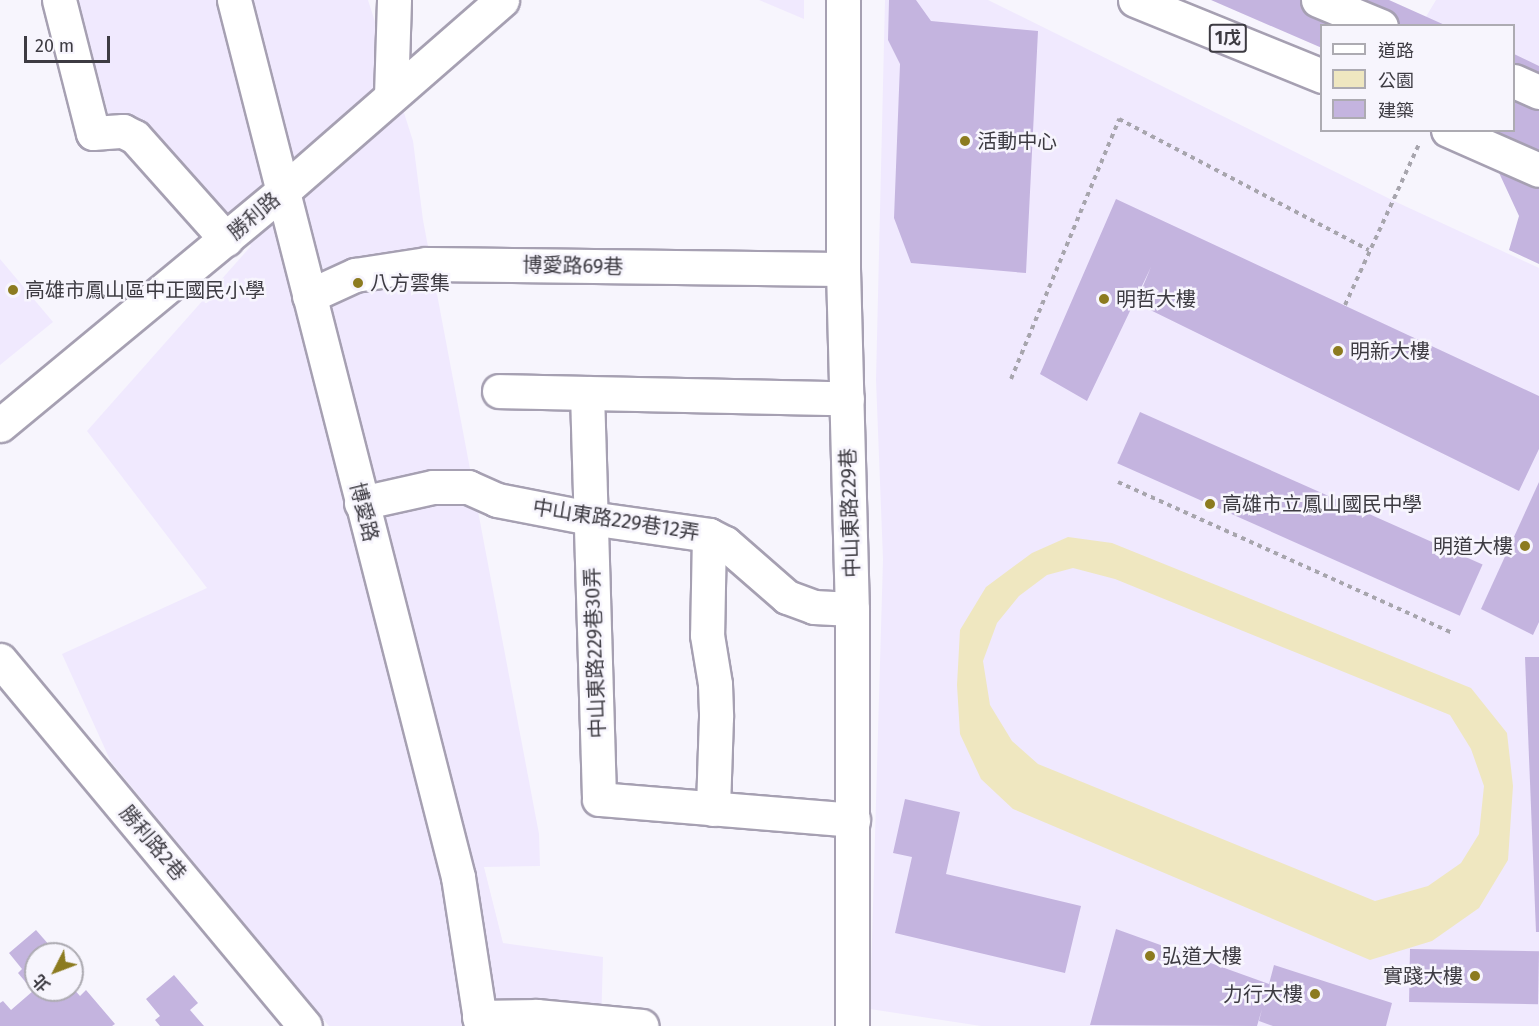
<!DOCTYPE html>
<meta charset="utf-8">
<style>
body{margin:0}
#map{position:relative;width:1539px;height:1026px;overflow:hidden;background:#f7f5fd;font-family:"Fira Sans","Noto Sans TC",sans-serif}
div>[style]{position:absolute}
[style*='--x']{left:calc(var(--x)*1px);top:calc(var(--y)*1px);width:calc(var(--w)*1px);rotate:calc(var(--a)*1deg)}
.built>*{inset:0;background:#f0e9fe}
.green>*{inset:0;background:#efe7c0}
.building>*{inset:0;background:#c4b4df;transform-origin:0 0}
.path>*{height:4px;margin-top:-2px;transform-origin:0;background:repeating-linear-gradient(90deg,#a7a5ad 0 4.5px,transparent 0 9px)}
.roads{filter:drop-shadow(2px 0 #a6a0b2) drop-shadow(-2px 0 #a6a0b2) drop-shadow(0 2px #a6a0b2) drop-shadow(0 -2px #a6a0b2)}
.minor>*{height:33px;margin:-16.5px;padding:0 16.5px;transform-origin:16.5px;border-radius:16.5px;background:#fff}
.major>*{height:33px;margin:-16.5px;padding:0 16.5px;transform-origin:16.5px;border-radius:16.5px;background:#fff}
.dots>*{width:16px;height:16px;translate:-50% -50%;box-sizing:border-box;border:3px solid #f7f5fd;border-radius:50%}
span{translate:-50% -50%;white-space:nowrap;text-align:center;line-height:1.15;-webkit-text-stroke:5px #f7f5fd;paint-order:stroke}
.shield-label span{padding:2px 4px;background:#f7f5fd;border:2px solid;border-radius:4px;-webkit-text-stroke-width:0}
.shield-label{font-size:18px;color:#3d3b42;font-weight:700}
.poi-label{font-size:20px;color:#3d3b42}
.left{translate:0 -50%;text-align:left}
.right{translate:-100% -50%;text-align:right}
.street-label{font-size:20px;color:#3d3b42}
.legend{position:absolute;left:1320px;top:24px;width:195px;height:108px;box-sizing:border-box;background:#f7f5fd;border:2px solid #adabb2;margin:0;padding:8px 10px;list-style:none;font-size:18px;color:#3d3b42}
.legend li{display:flex;align-items:center;gap:12px;height:30px}
.legend b{width:30px;border:2px solid #adabb2}
.north{position:absolute;left:24px;top:942px;width:60px;height:60px;box-sizing:border-box;background:#f7f5fd;border:2px solid #adabb2;border-radius:50%;rotate:228deg;font-size:16px;font-weight:700;line-height:24px;text-align:center;color:#3d3b42}
.north::after{content:'';display:block;margin:auto;width:21px;height:27px;background:#8c7b20;clip-path:polygon(50% 0,100% 100%,50% 72%,0 100%)}
.scale{position:absolute;left:24px;top:36px;width:86px;height:27px;box-sizing:border-box;border:3px solid #3d3b42;border-top:0;padding-left:8px;font-size:18px;line-height:21px;white-space:nowrap;color:#3d3b42;-webkit-text-stroke:4px #f7f5fd;paint-order:stroke}
</style>
<div id="map">
<div class="built">
<div style="clip-path:polygon(78px 0,368px 0,413px 141px,423px 220px,539px 834px,540px 866px,484px 867px,503px 943px,603px 957px,601px 1026px,329px 1026px,111px 762px,62px 654px,207px 588px,87px 431px,251px 246px,145px 128px,109px 117px)"></div>
<div style="clip-path:polygon(759px 0,804px 0,804px 19px)"></div>
<div style="clip-path:polygon(885px 0,988px 0,1394px 201px,1539px 268px,1539px 1026px,981px 1026px,870px 1009px,883px 559px,876px 380px)"></div>
<div style="clip-path:polygon(1436px 0,1539px 0,1539px 72px,1514px 62px,1514px 26px,1421px 25px)"></div>
<div style="clip-path:polygon(0 259px,53px 322px,0 365px)"></div>
</div>
<div class="green">
<div style="clip-path:polygon(evenodd,1068px 537px,1112px 543px,1471px 688px,1507px 733px,1513px 786px,1508px 860px,1479px 908px,1432px 941px,1370px 960px,1013px 809px,981px 779px,960px 734px,957px 685px,960px 630px,986px 587px,1032px 553px,1068px 537px,1073px 568px,1115px 579px,1450px 715px,1471px 749px,1484px 786px,1479px 834px,1461px 863px,1428px 886px,1375px 901px,1038px 764px,1012px 741px,990px 705px,983px 661px,997px 623px,1019px 596px,1047px 575px,1073px 568px)"></div>
</div>
<div class="building">
<div style="clip-path:polygon(889px 0,916px 0,931px 21px,1038px 31px,1026px 273px,911px 263px,894px 218px,900px 64px,888px 40px)"></div>
<div style="clip-path:polygon(1211px 0,1389px 0,1447px 26px,1322px 26px,1322px 48px)"></div>
<div style="clip-path:polygon(1514px 54px,1539px 66px,1539px 264px,1509px 250px,1519px 216px,1494px 162px,1425px 130px,1514px 130px)"></div>
<div style="clip-path:polygon(1116px 199px,1539px 396px,1539px 449px,1519px 491px,1136px 303px,1151px 267px,1087px 401px,1040px 374px)"></div>
<div style="left:1140px;top:412px;width:375px;height:56px;rotate:24deg"></div>
<div style="clip-path:polygon(1539px 482px,1539px 622px,1533px 635px,1481px 609px)"></div>
<div style="clip-path:polygon(1525px 657px,1539px 657px,1539px 932px,1536px 932px)"></div>
<div style="clip-path:polygon(905px 799px,960px 812px,946px 874px,1081px 906px,1065px 973px,895px 933px,912px 857px,893px 853px)"></div>
<div style="clip-path:polygon(1116px 929px,1269px 984px,1274px 965px,1392px 1003px,1386px 1026px,1273px 1026px,1259px 1021px,1262px 1009px,1257px 1026px,1090px 1025px)"></div>
<div style="clip-path:polygon(36px 930px,57px 954px,36px 954px,36px 990px,72px 990px,72px 987px,80px 996px,86px 990px,115px 1024px,112px 1026px,0 1026px,0 1003px,3px 1001px,11px 1010px,33px 991px,18px 973px,22px 969px,9px 953px)"></div>
<div style="left:1410px;top:949px;width:129px;height:53px;rotate:1deg"></div>
<div style="clip-path:polygon(174px 975px,198px 1003px,190px 1010px,204px 1026px,160px 1026px,155px 1020px,160px 1016px,146px 999px)"></div>
</div>
<div class="path">
<div style="--x:1345;--y:305;--w:179;--a:-65.3"></div>
<div style="--x:1011;--y:379;--w:282;--a:-67.4"></div>
<div style="--x:1119;--y:119;--w:282;--a:27.7"></div>
<div style="--x:1118;--y:482;--w:367;--a:24.3"></div>
</div>
<div class="roads">
<div class="minor">
<div style="--x:59;--y:0;--w:137;--a:75.7"></div>
<div style="--x:93;--y:133;--w:30;--a:-4"></div>
<div style="--x:123;--y:131;--w:13;--a:27"></div>
<div style="--x:135;--y:137;--w:137;--a:48.3"></div>
<div style="--x:234;--y:0;--w:905;--a:75.67"></div>
<div style="--x:458;--y:877;--w:151;--a:81.2"></div>
<div style="--x:843;--y:0;--w:269;--a:90"></div>
<div style="--x:843;--y:269;--w:340;--a:88.5"></div>
<div style="--x:852;--y:609;--w:417;--a:90"></div>
<div style="--x:391;--y:96;--w:96;--a:-88.2"></div>
<div style="--x:309;--y:296;--w:51;--a:-24.5"></div>
<div style="--x:355;--y:275;--w:72;--a:-8.8"></div>
<div style="--x:426;--y:264;--w:417;--a:0.7"></div>
<div style="--x:499;--y:391;--w:348;--a:1.2"></div>
<div style="--x:587;--y:393;--w:406;--a:88.3"></div>
<div style="--x:599;--y:799;--w:255;--a:4.7"></div>
<div style="--x:0;--y:425;--w:366;--a:-39.6"></div>
<div style="--x:282;--y:192;--w:292;--a:-41.1"></div>
<div style="--x:361;--y:503;--w:74;--a:-12.5"></div>
<div style="--x:433;--y:487;--w:35;--a:0"></div>
<div style="--x:468;--y:487;--w:32;--a:24"></div>
<div style="--x:497;--y:500;--w:95;--a:11"></div>
<div style="--x:590;--y:518;--w:120;--a:8.1"></div>
<div style="--x:709;--y:535;--w:18;--a:27"></div>
<div style="--x:725;--y:543;--w:82;--a:41.1"></div>
<div style="--x:787;--y:597;--w:29;--a:20"></div>
<div style="--x:814;--y:607;--w:38;--a:3"></div>
<div style="--x:709;--y:535;--w:100;--a:91.1"></div>
<div style="--x:707;--y:635;--w:50;--a:80.7"></div>
<div style="--x:715;--y:684;--w:33;--a:88"></div>
<div style="--x:716;--y:717;--w:92;--a:91.9"></div>
<div style="--x:0;--y:660;--w:476;--a:50.2"></div>
<div style="--x:479;--y:1017;--w:58;--a:-1"></div>
<div style="--x:537;--y:1016;--w:105;--a:5.4"></div>
</div>
<div class="major">
<div style="--x:1135;--y:0;--w:202;--a:22.1"></div>
<div style="--x:1318;--y:0;--w:68;--a:22.4"></div>
<div style="--x:1514;--y:81;--w:27;--a:24"></div>
<div style="--x:1448;--y:130;--w:99;--a:23.7"></div>
</div>
</div>
<div class="dots">
<div style="left:965px;top:141px;background:#8c7b20"></div>
<div style="left:358px;top:283px;background:#8c7b20"></div>
<div style="left:13px;top:290px;background:#8c7b20"></div>
<div style="left:1104px;top:299px;background:#8c7b20"></div>
<div style="left:1338px;top:351px;background:#8c7b20"></div>
<div style="left:1210px;top:504px;background:#8c7b20"></div>
<div style="left:1525px;top:546px;background:#8c7b20"></div>
<div style="left:1150px;top:956px;background:#8c7b20"></div>
<div style="left:1475px;top:976px;background:#8c7b20"></div>
<div style="left:1315px;top:994px;background:#8c7b20"></div>
</div>
<div class="shield-label">
<span style="left:1228px;top:38px">1戊</span>
</div>
<div class="poi-label">
<span class="left" style="left:977px;top:141px">活動中心</span>
<span class="left" style="left:370px;top:283px">八方雲集</span>
<span class="left" style="left:25px;top:290px">高雄市鳳山區中正國民小學</span>
<span class="left" style="left:1116px;top:299px">明哲大樓</span>
<span class="left" style="left:1350px;top:351px">明新大樓</span>
<span class="left" style="left:1222px;top:504px">高雄市立鳳山國民中學</span>
<span class="right" style="left:1513px;top:546px">明道大樓</span>
<span class="left" style="left:1162px;top:956px">弘道大樓</span>
<span class="right" style="left:1463px;top:976px">實踐大樓</span>
<span class="right" style="left:1303px;top:994px">力行大樓</span>
</div>
<div class="street-label">
<span style="left:254px;top:216px;rotate:-40deg">勝利路</span>
<span style="left:573px;top:266px;rotate:1deg">博愛路69巷</span>
<span style="left:364px;top:512px;rotate:76deg">博愛路</span>
<span style="left:850px;top:513px;rotate:-92deg">中山東路229巷</span>
<span style="left:616px;top:520px;rotate:9deg">中山東路229巷12弄</span>
<span style="left:595px;top:653px;rotate:-92deg">中山東路229巷30弄</span>
<span style="left:153px;top:843px;rotate:50deg">勝利路2巷</span>
</div>
<ul class="legend">
<li><b style="height:8px;background:#fff"></b>道路</li>
<li><b style="height:16px;background:#efe7c0"></b>公園</li>
<li><b style="height:16px;background:#c4b4df"></b>建築</li>
</ul>
<div class="north">北</div>
<div class="scale">20 m</div>
</div>
